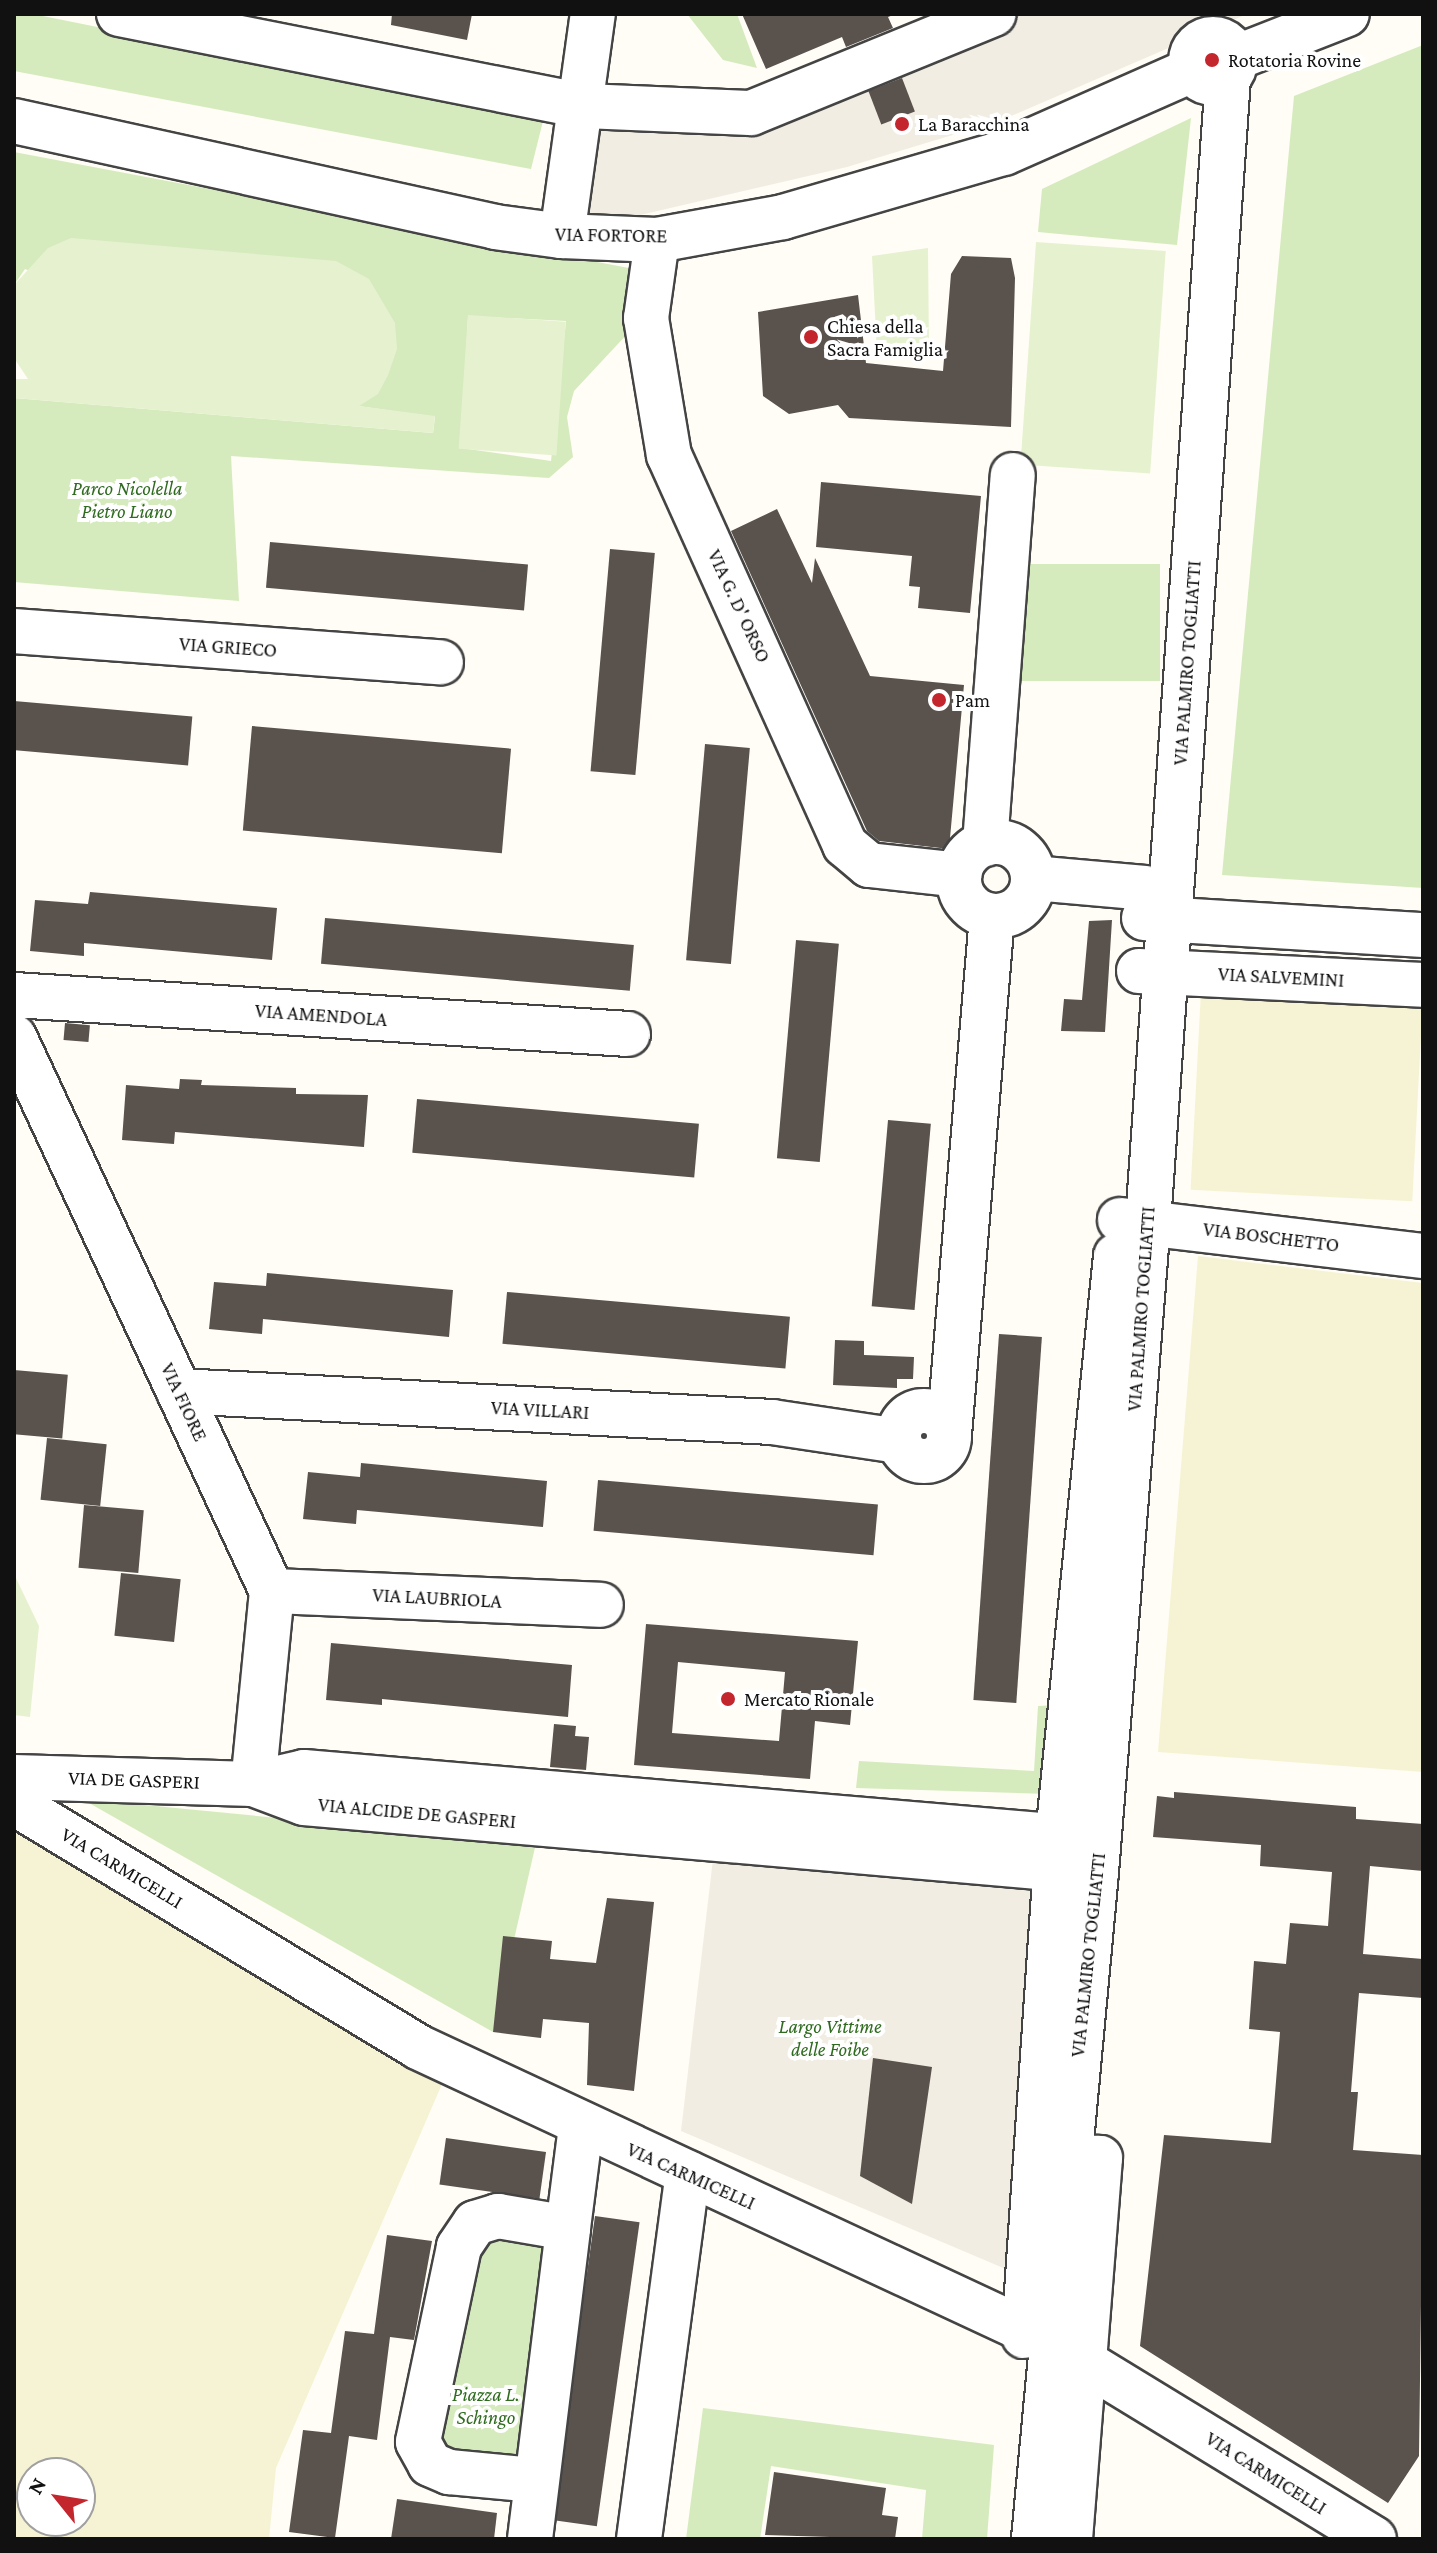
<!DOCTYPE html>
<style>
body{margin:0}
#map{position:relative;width:1437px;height:2553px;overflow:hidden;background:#fffdf5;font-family:"Crimson Pro",serif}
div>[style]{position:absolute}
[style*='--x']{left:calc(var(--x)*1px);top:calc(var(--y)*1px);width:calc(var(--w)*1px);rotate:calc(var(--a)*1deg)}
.farmland>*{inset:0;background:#f6f3d4;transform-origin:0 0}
.green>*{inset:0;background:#d5ebbd;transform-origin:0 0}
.pitch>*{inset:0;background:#e6f2cf;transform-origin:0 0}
.plaza>*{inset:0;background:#f1ede2}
.building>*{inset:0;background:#5a524d;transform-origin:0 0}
.roads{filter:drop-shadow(2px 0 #444) drop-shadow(-2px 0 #444) drop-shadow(0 2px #444) drop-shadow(0 -2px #444)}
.minor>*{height:44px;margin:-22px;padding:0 22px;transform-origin:22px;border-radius:22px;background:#fff}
.minor>.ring{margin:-22px;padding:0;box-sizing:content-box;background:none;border:44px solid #fff;border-radius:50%}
.dots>*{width:22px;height:22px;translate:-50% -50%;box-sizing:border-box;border:4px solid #fff;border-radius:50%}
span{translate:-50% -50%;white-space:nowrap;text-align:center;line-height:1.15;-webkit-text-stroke:8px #fff;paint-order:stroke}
.poi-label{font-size:20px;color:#111}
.left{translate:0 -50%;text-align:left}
.street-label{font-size:20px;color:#111}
.park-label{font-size:20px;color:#2f6b1f;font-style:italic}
.frame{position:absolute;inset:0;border:16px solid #111;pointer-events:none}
.north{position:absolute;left:16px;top:2457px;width:80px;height:80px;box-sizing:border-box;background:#fff;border:2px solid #a0a0a0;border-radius:50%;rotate:300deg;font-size:22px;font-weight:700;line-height:32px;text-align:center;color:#111}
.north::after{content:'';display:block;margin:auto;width:28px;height:36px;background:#c4262e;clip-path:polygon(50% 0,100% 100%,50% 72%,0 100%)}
</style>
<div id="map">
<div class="farmland">
<div style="left:1201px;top:991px;width:222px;height:199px;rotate:3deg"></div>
<div style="clip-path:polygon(1198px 1256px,1423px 1283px,1423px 1772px,1158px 1752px)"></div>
<div style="clip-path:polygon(evenodd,14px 1819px,442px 2084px,276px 2468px,269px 2539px,14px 2539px,14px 1819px,32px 2473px,80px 2473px,80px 2521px,32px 2521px,32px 2473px)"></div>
</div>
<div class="green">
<div style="clip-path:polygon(14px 14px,33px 14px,544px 117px,531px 169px,14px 71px)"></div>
<div style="clip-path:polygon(687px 14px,737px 14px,757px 68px,723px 60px)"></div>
<div style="clip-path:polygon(1423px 45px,1423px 888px,1222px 875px,1294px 96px)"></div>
<div style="clip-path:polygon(1191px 118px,1177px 245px,1038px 232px,1042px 189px)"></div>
<div style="clip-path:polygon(evenodd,14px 152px,629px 268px,630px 331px,574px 391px,567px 417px,573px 457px,549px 478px,231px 456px,239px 601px,14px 582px,14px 398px,433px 433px,435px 417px,358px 406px,25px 269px,14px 285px,14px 152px,468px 316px,566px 321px,551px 461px,461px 448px,468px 316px)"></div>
<div style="left:1010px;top:564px;width:150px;height:117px"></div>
<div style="clip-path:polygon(1059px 1705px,1049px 1794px,856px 1788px,859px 1761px,1034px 1771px,1038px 1706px)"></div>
<div style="clip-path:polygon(82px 1799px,536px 1843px,493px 2032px)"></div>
<div style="clip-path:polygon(475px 2223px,568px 2228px,536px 2480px,430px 2464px)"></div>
<div style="clip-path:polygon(703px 2408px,994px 2445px,987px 2539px,922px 2539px,926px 2490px,771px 2466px,760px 2539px,686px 2539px)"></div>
</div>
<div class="pitch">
<div style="clip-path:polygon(71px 238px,336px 261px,369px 279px,395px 323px,397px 349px,388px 375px,378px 394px,359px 406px,435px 416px,433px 433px,14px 398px,14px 379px,28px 379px,14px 358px,14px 285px,48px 248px)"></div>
<div style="left:1036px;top:242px;width:130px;height:223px;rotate:4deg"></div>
<div style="clip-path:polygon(928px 248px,929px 347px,877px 353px,872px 256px)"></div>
<div style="left:468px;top:315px;width:98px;height:134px;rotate:4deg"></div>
<div style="clip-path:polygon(14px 1574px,39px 1626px,30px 1717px,14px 1715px)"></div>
</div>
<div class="plaza">
<div style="clip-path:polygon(1007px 14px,1247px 14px,1002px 120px,847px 167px,567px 232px,585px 110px,752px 118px)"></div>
<div style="clip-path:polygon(713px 1859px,1036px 1884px,1008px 2270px,681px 2131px)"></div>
</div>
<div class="building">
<div style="clip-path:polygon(392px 14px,472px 14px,467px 40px,391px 25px)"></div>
<div style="clip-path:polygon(742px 14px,896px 14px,888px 17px,893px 28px,846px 47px,842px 37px,766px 69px)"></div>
<div style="left:902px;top:78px;width:36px;height:36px;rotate:69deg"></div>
<div style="clip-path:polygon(962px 256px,1011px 258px,1015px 278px,1011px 427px,849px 418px,838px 405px,789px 414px,763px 396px,758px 312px,858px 295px,866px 363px,943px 371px,951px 274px)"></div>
<div style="clip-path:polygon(821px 482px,981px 496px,970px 613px,918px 608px,920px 587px,909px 586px,912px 556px,816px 547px)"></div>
<div style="clip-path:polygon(777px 509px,812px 583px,815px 558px,870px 676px,964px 685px,949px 849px,879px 841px,867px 831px,731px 531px)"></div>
<div style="left:270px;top:542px;width:259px;height:46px;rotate:5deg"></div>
<div style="left:610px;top:549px;width:45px;height:223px;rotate:5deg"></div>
<div style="left:14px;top:701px;width:179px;height:49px;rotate:5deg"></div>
<div style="left:252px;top:726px;width:260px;height:105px;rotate:5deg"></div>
<div style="left:705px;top:744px;width:45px;height:217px;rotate:5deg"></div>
<div style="clip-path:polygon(90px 892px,277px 908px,272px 960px,84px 943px,84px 956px,30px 951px,35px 900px,88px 904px)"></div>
<div style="left:325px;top:918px;width:310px;height:46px;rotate:5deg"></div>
<div style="clip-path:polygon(1112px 920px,1105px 1032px,1061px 1031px,1064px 999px,1082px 1000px,1089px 921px)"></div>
<div style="left:796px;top:940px;width:43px;height:219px;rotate:5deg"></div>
<div style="left:65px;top:1023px;width:25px;height:17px;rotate:5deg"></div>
<div style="clip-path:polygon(180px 1079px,202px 1080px,201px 1085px,296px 1088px,296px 1094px,368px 1095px,364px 1147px,175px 1132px,174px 1144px,122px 1140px,126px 1085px,179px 1089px)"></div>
<div style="left:417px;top:1099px;width:283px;height:54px;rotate:5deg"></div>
<div style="left:888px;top:1120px;width:43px;height:187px;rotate:5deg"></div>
<div style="clip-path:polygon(267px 1273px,453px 1290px,449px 1337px,263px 1319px,262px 1334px,209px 1329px,214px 1282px,266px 1286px)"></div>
<div style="left:507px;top:1292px;width:284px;height:52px;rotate:5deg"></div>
<div style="left:999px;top:1334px;width:43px;height:367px;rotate:4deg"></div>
<div style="clip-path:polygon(835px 1340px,864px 1341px,864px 1355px,914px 1357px,913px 1379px,897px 1379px,897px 1388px,833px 1385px)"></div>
<div style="left:14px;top:1370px;width:54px;height:64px;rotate:5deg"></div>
<div style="left:47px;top:1438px;width:60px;height:62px;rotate:6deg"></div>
<div style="clip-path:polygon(361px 1463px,547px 1481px,543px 1527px,357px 1510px,356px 1524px,303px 1519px,308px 1472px,360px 1477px)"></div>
<div style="left:598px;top:1480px;width:281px;height:51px;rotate:5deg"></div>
<div style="left:84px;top:1505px;width:60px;height:63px;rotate:5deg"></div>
<div style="left:121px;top:1573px;width:60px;height:63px;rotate:6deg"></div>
<div style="clip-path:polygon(evenodd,646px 1624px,858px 1641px,850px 1725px,815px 1721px,810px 1779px,634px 1765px,646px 1624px,678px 1662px,785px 1672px,779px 1741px,672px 1733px,678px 1662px)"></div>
<div style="clip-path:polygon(331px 1643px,572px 1665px,568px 1717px,382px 1699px,382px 1705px,326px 1700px)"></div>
<div style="clip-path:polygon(554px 1724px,576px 1726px,575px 1736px,589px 1737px,586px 1770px,550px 1767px)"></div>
<div style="clip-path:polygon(1174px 1792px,1356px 1807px,1356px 1819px,1423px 1824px,1423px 1871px,1370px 1866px,1363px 1954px,1423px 1959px,1423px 1998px,1359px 1993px,1351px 2092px,1358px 2092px,1353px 2150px,1423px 2155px,1419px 2456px,1388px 2503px,1140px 2346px,1164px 2135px,1271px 2143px,1280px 2032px,1249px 2029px,1254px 1961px,1286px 1964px,1290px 1923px,1328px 1926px,1332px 1872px,1260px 1866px,1261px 1845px,1153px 1837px,1157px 1796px,1174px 1798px)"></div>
<div style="clip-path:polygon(607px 1898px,654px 1902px,634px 2091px,587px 2085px,589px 2023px,543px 2019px,541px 2038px,493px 2032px,503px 1936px,552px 1941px,550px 1959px,596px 1963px)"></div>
<div style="clip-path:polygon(873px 2058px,932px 2067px,912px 2204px,860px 2176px)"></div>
<div style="left:446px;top:2138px;width:101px;height:47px;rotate:8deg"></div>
<div style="left:595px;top:2216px;width:45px;height:307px;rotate:8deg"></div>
<div style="clip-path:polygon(387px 2235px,432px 2241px,414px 2340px,390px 2337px,377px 2440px,349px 2436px,335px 2538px,289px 2532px,303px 2430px,331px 2433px,345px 2331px,374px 2334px)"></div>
<div style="clip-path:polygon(774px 2472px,886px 2488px,882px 2515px,898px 2517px,895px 2539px,765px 2535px)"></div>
<div style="clip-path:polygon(397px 2499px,497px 2513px,494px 2539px,391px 2539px)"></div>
</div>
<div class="roads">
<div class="minor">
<div style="--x:119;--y:14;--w:473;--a:11.2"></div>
<div style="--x:583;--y:106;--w:168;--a:2.4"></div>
<div style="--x:751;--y:113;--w:262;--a:-22.2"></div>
<div class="ring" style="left:1191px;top:39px;width:0;height:0"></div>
<div style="--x:1235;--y:58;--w:120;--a:-21.4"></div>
<div style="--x:14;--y:121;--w:493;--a:12.4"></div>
<div style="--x:495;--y:227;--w:68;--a:7.7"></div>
<div style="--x:562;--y:236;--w:95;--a:2.4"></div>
<div style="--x:657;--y:240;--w:128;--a:-10.3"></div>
<div style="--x:783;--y:217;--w:230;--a:-16.2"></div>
<div style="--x:1004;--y:153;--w:206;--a:-23.8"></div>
<div style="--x:562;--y:236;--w:224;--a:-82.1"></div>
<div style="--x:657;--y:240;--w:79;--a:98"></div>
<div style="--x:646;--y:318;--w:139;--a:80.5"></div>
<div style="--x:669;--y:455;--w:428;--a:65.7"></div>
<div style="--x:845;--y:845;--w:31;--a:40"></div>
<div style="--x:869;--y:865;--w:91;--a:6.3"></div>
<div style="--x:14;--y:631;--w:428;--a:4.2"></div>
<div class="ring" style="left:959px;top:842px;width:30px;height:30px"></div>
<div style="--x:985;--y:844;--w:370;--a:-85.7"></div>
<div style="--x:1034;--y:878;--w:112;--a:5.1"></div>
<div style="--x:1144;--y:918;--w:280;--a:3.5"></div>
<div style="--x:1139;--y:971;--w:284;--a:2.8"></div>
<div style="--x:14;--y:995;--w:615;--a:3.63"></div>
<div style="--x:14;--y:1037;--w:611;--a:65.03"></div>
<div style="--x:272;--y:1591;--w:194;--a:95.6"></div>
<div style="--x:1120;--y:1220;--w:305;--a:6.8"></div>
<div style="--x:179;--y:1391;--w:594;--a:2.99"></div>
<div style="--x:772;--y:1422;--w:128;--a:8.5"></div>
<div class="ring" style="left:899px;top:1411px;width:6px;height:6px"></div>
<div style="--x:949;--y:1434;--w:519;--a:-85.25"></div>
<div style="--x:272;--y:1591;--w:329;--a:2.4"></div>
<div style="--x:14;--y:1777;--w:239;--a:1.7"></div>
<div style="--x:253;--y:1784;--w:52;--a:-13.2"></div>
<div style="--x:304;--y:1772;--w:786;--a:4.89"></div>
<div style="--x:253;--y:1784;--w:54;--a:20.4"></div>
<div style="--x:304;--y:1803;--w:783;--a:4.98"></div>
<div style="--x:14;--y:1803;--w:472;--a:31.1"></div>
<div style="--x:418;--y:2047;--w:701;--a:24.99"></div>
<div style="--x:1053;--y:2343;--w:376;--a:31.4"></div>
<div style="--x:1040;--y:2156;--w:60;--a:1.9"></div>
<div style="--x:1100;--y:2158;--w:382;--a:94.5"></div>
<div style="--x:568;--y:2228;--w:103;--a:-82.7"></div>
<div style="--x:1024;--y:2336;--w:501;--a:-86.11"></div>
<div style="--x:1058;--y:1836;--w:583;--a:-84.29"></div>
<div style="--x:530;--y:2539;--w:313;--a:-83"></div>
<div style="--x:568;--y:2228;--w:71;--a:-170.3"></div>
<div style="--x:498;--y:2216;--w:24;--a:163"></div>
<div style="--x:475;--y:2223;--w:29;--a:124"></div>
<div style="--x:459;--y:2247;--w:199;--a:101.9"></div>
<div style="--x:418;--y:2442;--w:25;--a:61"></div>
<div style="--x:430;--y:2464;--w:21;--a:23"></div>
<div style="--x:449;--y:2472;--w:87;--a:5.3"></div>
<div style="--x:639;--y:2539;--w:369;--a:-82.4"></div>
<div style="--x:1034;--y:2539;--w:670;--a:-84.69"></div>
<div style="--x:1096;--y:1872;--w:652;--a:-85.43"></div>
<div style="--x:1148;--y:1222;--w:1147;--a:-86"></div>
</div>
</div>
<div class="dots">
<div style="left:1212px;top:60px;background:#c4262e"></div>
<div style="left:902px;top:124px;background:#c4262e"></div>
<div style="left:811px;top:337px;background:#c4262e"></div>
<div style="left:939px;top:700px;background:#c4262e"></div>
<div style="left:728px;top:1699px;background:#c4262e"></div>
</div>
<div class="poi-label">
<span class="left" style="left:1228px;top:60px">Rotatoria Rovine</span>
<span class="left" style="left:918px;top:124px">La Baracchina</span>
<span class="left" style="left:827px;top:338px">Chiesa della<br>Sacra Famiglia</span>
<span class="left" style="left:955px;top:700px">Pam</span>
<span class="left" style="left:744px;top:1699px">Mercato Rionale</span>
</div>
<div class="street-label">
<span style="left:611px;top:235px;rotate:1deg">VIA FORTORE</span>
<span style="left:739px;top:606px;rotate:65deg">VIA G. D' ORSO</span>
<span style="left:228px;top:647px;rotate:4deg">VIA GRIECO</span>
<span style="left:1187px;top:663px;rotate:-86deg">VIA PALMIRO TOGLIATTI</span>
<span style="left:1281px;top:977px;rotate:3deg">VIA SALVEMINI</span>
<span style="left:321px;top:1015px;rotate:4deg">VIA AMENDOLA</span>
<span style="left:1271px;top:1237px;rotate:7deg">VIA BOSCHETTO</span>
<span style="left:1141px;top:1309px;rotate:-86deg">VIA PALMIRO TOGLIATTI</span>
<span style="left:184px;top:1402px;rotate:65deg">VIA FIORE</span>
<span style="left:540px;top:1410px;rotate:3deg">VIA VILLARI</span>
<span style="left:437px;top:1598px;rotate:3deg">VIA LAUBRIOLA</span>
<span style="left:134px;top:1780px;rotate:2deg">VIA DE GASPERI</span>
<span style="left:417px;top:1813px;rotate:5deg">VIA ALCIDE DE GASPERI</span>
<span style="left:122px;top:1868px;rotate:31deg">VIA CARMICELLI</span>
<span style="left:1088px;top:1955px;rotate:-84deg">VIA PALMIRO TOGLIATTI</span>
<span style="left:691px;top:2176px;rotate:24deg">VIA CARMICELLI</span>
<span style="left:1266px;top:2473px;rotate:32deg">VIA CARMICELLI</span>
</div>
<div class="park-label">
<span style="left:127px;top:500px">Parco Nicolella<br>Pietro Liano</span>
<span style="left:830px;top:2038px">Largo Vittime<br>delle Foibe</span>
<span style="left:486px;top:2406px">Piazza L.<br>Schingo</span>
</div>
<div class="frame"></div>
<div class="north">N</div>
</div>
